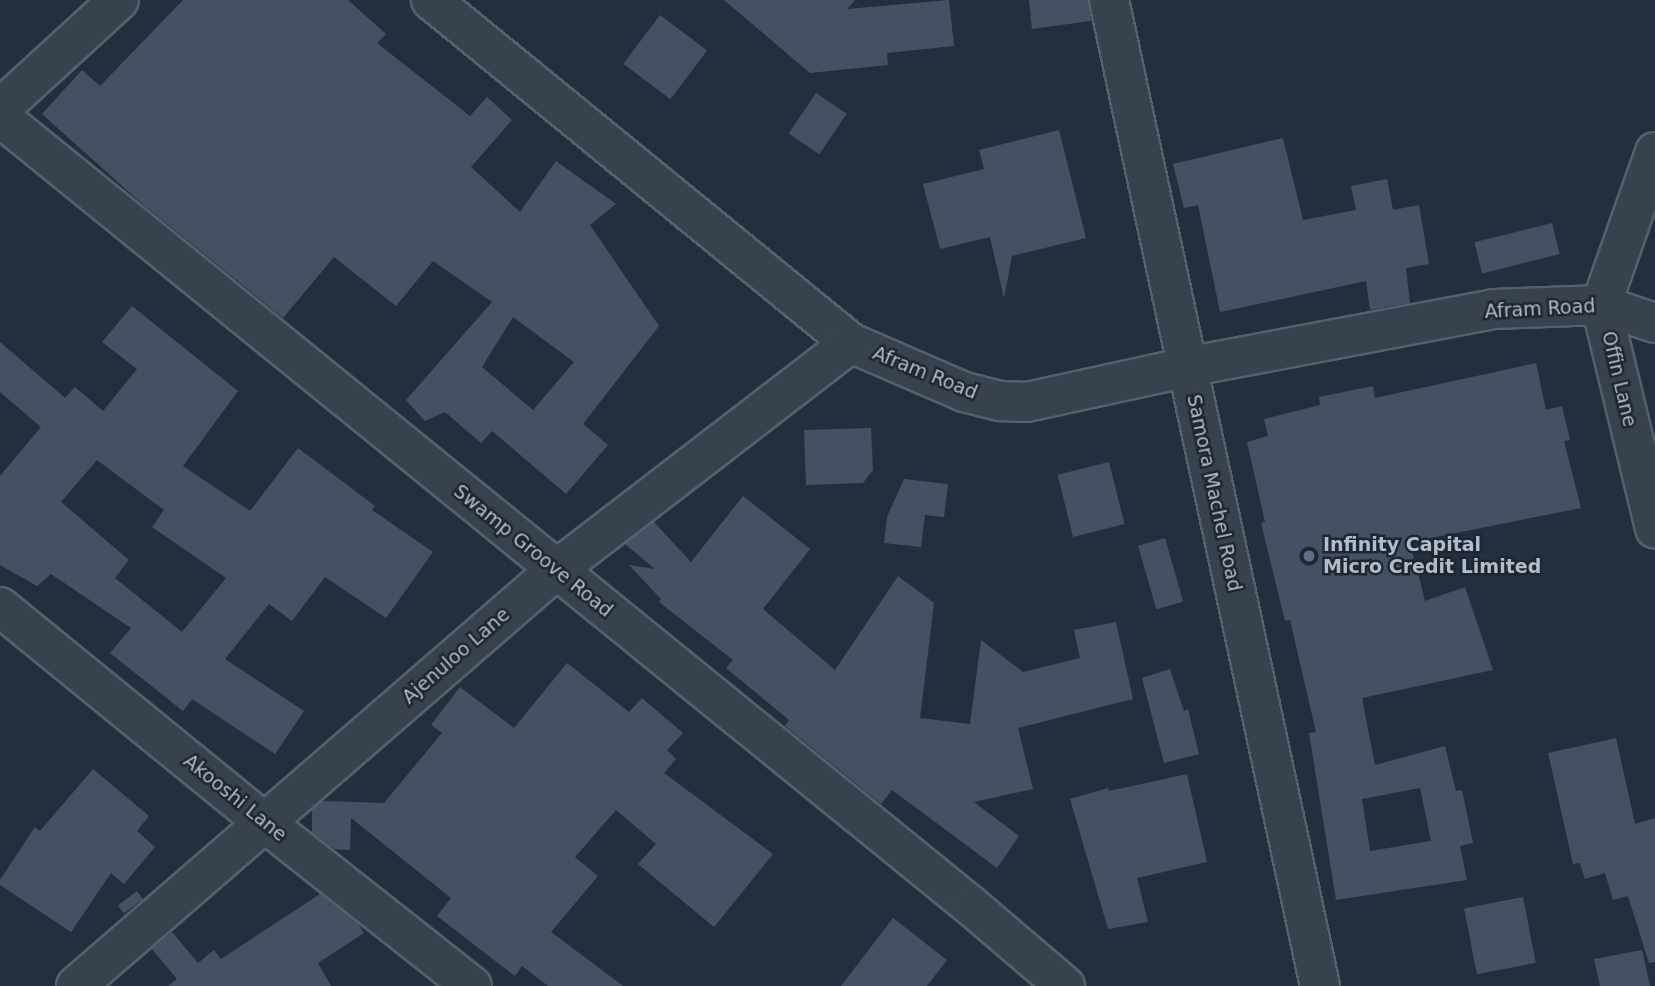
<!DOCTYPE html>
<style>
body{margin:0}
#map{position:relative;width:1655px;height:986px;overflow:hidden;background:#242f3e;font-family:"DejaVu Sans",sans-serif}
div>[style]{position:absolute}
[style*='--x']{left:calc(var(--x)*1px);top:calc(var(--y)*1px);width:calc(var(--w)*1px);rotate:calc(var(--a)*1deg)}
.building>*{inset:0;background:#455162;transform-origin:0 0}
.roads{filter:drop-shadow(2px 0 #565f6c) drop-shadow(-2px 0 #565f6c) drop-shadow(0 2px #565f6c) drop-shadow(0 -2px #565f6c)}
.minor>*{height:38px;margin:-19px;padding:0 19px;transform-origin:19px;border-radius:19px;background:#38414e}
.dots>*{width:19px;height:19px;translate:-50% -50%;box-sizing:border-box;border:4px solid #1d2633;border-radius:50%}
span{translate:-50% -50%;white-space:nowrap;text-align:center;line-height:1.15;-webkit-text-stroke:5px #1d2633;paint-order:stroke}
.street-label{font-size:19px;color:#b4bcc9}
.poi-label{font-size:19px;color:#b4bcc9;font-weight:700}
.left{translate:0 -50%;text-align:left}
</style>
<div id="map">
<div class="building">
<div style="clip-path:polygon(evenodd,183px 0,348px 0,386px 34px,377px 43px,470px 116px,487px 97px,512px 120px,471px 167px,520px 212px,556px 161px,616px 204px,590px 225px,659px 326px,583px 424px,608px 445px,566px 494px,492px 431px,481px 443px,445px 412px,425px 421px,406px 400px,492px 302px,433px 261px,396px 306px,334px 257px,283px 318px,140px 202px,42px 114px,82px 70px,100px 86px,183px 0,513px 317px,574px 362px,533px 410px,482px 367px,513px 317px)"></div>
<div style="clip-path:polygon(724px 0,855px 0,847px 9px,949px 0,954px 46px,887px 53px,888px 65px,810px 73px)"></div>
<div style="clip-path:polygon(1029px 0,1088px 0,1091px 21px,1032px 29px)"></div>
<div style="left:660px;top:15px;width:59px;height:61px;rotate:37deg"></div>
<div style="left:816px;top:93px;width:37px;height:49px;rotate:34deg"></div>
<div style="clip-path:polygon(1059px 130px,1086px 238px,1012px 256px,1004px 298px,990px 237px,940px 249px,923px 184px,984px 169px,979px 150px)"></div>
<div style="clip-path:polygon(1283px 138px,1303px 220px,1356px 210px,1351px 186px,1387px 179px,1393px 210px,1419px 205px,1429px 264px,1406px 268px,1410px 303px,1370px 310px,1366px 281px,1220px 312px,1198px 205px,1184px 208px,1173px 164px)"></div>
<div style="left:1552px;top:223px;width:32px;height:80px;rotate:76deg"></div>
<div style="clip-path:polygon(evenodd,132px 306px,238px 391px,183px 466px,250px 511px,298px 448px,375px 506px,372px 510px,433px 552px,386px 618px,325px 577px,292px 621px,269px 604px,225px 659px,304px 711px,275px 754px,192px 699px,183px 711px,110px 653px,131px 628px,51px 574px,37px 586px,0 565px,0 476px,41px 427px,0 392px,0 342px,65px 398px,75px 387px,103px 411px,137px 369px,102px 342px,132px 306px,97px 460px,164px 510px,152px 527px,226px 578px,182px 632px,115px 578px,129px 560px,61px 502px,97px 460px)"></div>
<div style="clip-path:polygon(evenodd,1536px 363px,1546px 410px,1562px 406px,1570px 440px,1564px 441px,1581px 508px,1410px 542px,1425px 601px,1465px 587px,1493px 670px,1362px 698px,1375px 765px,1445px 746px,1456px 791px,1462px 790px,1473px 843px,1460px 846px,1467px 880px,1336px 900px,1309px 733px,1316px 732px,1290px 620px,1285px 621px,1261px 523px,1265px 522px,1247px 442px,1268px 436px,1264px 419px,1320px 405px,1319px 397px,1373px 386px,1375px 398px,1536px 363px,1420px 788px,1431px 841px,1370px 851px,1362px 799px,1420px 788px)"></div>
<div style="clip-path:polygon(871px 428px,873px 470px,863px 483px,806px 485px,804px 430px)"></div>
<div style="left:1109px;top:462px;width:64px;height:53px;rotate:76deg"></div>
<div style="clip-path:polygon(904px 479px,948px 484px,944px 517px,925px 515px,921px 547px,884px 543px,887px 517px)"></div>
<div style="clip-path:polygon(743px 496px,810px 549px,763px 609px,835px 670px,898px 576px,934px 603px,920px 718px,970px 724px,981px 640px,1023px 672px,1080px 658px,1074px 630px,1116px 622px,1133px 699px,1018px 728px,1033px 789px,974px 802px,1019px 836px,997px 868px,892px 790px,881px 804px,785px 726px,789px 720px,726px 668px,733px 660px,659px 602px,661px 599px,629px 565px,655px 569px,625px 544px,654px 522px,691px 562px)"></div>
<div style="left:1165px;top:538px;width:66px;height:28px;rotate:74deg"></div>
<div style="clip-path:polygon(567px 663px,629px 712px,642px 698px,683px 733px,667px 750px,676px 759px,664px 773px,773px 854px,714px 927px,638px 864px,656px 844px,616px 810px,575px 857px,598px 876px,551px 932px,623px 986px,548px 986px,522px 966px,515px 976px,437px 916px,451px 898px,351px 818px,350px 850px,334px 849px,312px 832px,312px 810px,322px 801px,384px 803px,442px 733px,431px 725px,460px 687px,514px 728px)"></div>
<div style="clip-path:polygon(1170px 669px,1184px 711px,1188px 709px,1199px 754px,1164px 763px,1142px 678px)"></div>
<div style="clip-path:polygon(1616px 738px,1635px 824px,1655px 818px,1655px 962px,1649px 963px,1628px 896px,1613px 900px,1605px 873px,1585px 879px,1580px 863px,1573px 864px,1548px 753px)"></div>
<div style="clip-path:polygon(93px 769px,149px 816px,137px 831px,155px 847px,124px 884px,111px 873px,71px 932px,0 885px,0 880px,35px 827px,40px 831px)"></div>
<div style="clip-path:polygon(1187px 774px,1207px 862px,1137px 878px,1148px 922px,1108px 929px,1070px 799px,1108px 788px,1109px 791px)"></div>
<div style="left:137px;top:891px;width:10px;height:24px;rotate:53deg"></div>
<div style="clip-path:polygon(320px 894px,359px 925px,364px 933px,318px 963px,331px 986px,168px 986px,177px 979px,152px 949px,172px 932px,198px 963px,214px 950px,221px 959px)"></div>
<div style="left:1523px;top:897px;width:67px;height:60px;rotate:79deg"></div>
<div style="clip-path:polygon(893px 918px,947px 960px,927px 986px,841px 986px)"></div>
<div style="clip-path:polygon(1642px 950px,1650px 986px,1600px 986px,1594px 959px)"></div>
</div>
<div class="roads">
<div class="minor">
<div style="--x:431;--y:0;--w:542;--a:39.24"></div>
<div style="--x:851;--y:343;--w:123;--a:23.4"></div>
<div style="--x:964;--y:392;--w:38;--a:14"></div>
<div style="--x:1001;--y:401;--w:26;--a:2"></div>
<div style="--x:1027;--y:402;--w:164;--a:-12.3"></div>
<div style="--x:1187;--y:367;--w:312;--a:-10.7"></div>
<div style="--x:1494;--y:309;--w:107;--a:-2.1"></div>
<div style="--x:1601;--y:305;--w:57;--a:18.4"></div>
<div style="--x:1109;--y:0;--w:1008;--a:77.92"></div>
<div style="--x:0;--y:109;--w:161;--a:-42.5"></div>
<div style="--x:0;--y:117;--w:1250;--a:39.09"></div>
<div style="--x:970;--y:905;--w:125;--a:40.5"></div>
<div style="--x:1655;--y:152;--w:162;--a:109.4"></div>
<div style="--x:1601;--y:305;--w:230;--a:76.4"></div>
<div style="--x:0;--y:607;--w:340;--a:39.2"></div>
<div style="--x:264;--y:822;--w:265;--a:38.3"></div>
<div style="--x:76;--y:986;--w:635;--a:-40.91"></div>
<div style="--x:556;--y:570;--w:372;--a:-37.6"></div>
</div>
</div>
<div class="dots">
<div style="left:1309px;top:556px;background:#5c6f8a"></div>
</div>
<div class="street-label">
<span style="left:1540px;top:309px;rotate:-3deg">Afram Road</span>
<span style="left:925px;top:373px;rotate:22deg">Afram Road</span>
<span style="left:1619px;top:379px;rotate:77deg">Offin Lane</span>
<span style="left:1214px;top:493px;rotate:78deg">Samora Machel Road</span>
<span style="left:533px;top:551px;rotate:39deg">Swamp Groove Road</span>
<span style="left:456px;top:656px;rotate:-41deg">Ajenuloo Lane</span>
<span style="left:235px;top:798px;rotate:39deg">Akooshi Lane</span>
</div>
<div class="poi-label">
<span class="left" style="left:1323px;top:556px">Infinity Capital<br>Micro Credit Limited</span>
</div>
</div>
